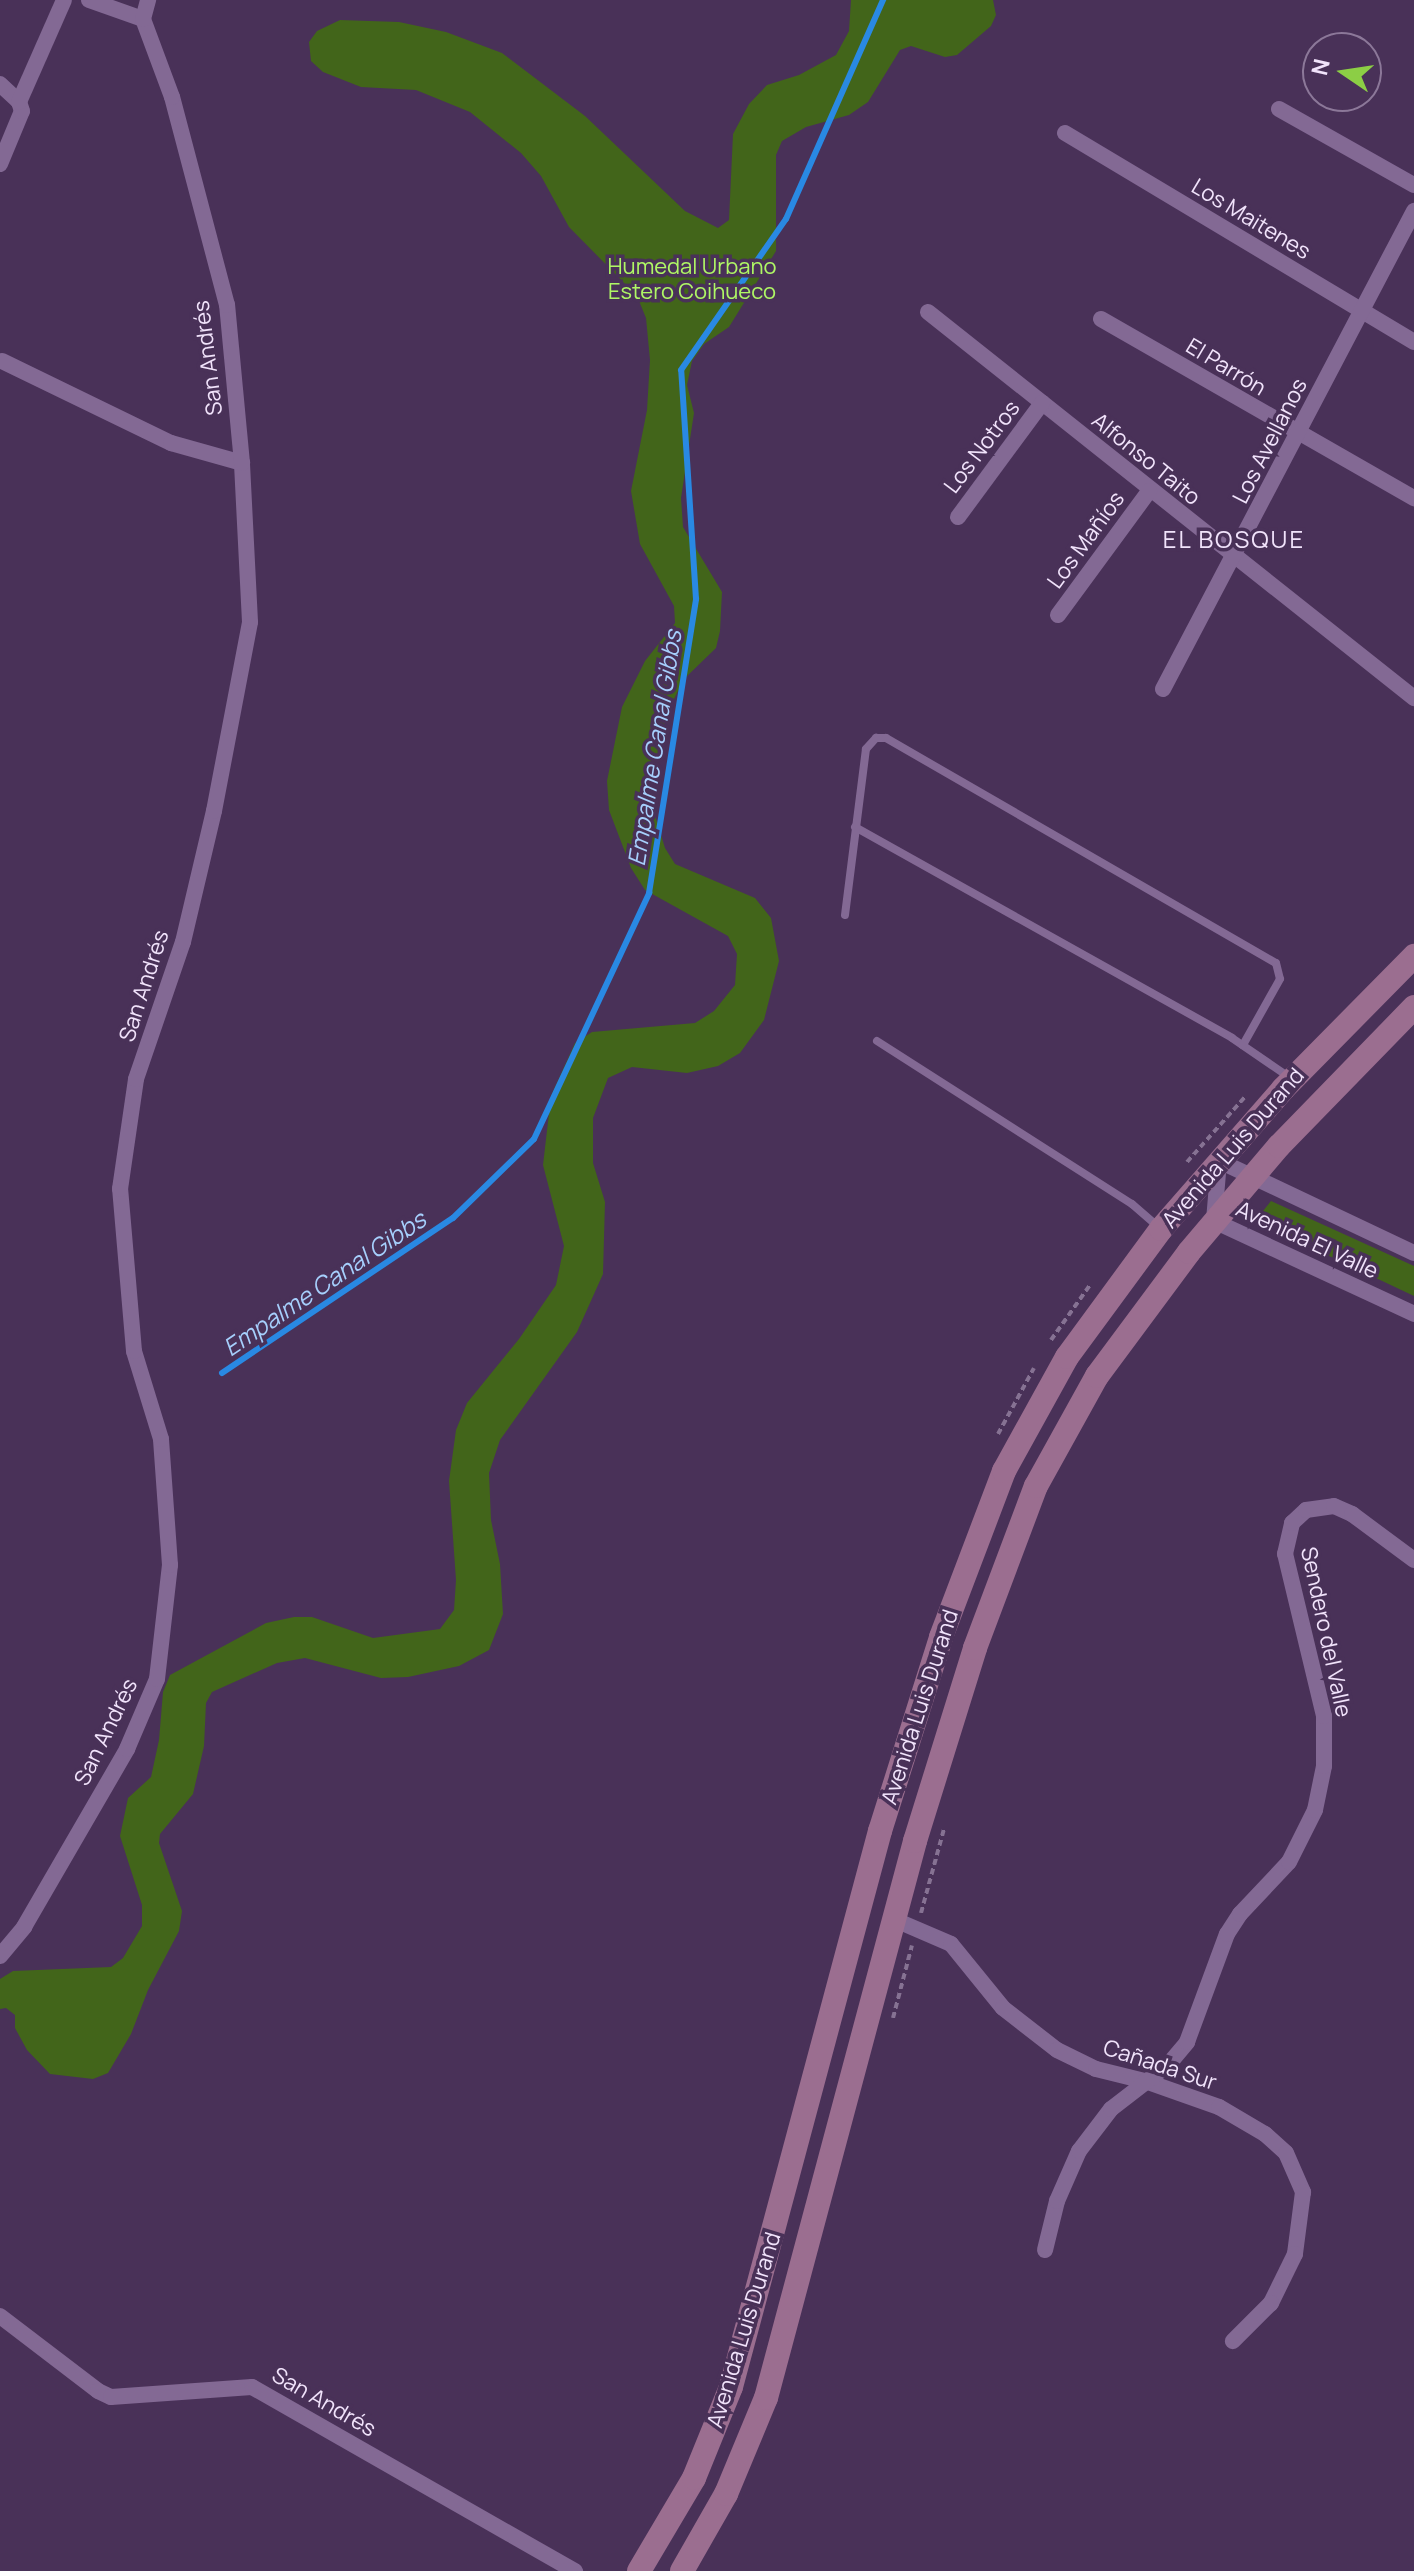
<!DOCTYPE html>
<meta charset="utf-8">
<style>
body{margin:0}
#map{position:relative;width:1414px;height:2571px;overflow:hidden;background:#493158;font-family:Manrope,sans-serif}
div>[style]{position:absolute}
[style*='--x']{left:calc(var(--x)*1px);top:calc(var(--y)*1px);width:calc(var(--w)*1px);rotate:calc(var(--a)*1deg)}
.green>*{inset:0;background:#42651a}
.stream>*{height:6px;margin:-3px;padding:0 3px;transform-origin:3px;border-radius:3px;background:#2989e3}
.path>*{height:4px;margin-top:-2px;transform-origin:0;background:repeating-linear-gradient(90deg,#867293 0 6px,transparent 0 10px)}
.lane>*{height:8px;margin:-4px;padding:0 4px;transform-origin:4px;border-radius:4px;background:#836994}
.street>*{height:16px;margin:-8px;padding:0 8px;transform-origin:8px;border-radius:8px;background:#836994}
.secondary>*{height:24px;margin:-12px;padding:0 12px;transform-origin:12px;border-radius:12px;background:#9b6e90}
span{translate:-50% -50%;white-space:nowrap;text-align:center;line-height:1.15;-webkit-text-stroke:7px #493158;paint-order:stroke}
.street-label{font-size:22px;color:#f1e3fb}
.park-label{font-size:22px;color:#aff765}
.neighbourhood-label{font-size:24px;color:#f1e3fb;letter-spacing:2px}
.water-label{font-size:24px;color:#a6cffc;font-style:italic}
.north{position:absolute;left:1302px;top:32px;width:80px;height:80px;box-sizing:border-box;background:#493158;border:2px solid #8c7899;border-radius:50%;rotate:283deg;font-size:22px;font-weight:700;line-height:32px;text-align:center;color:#f1e3fb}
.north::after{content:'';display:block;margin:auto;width:28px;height:36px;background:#8cce45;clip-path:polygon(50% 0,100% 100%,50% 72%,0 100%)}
</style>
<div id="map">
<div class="green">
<div style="clip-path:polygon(851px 0,993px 0,996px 15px,991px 26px,957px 55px,945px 57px,911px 46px,900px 50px,868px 102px,849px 115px,806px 127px,782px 141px,776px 155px,776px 251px,729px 327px,704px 344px,692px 361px,687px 385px,694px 413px,681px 498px,683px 527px,722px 592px,720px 631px,716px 648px,684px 679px,666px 715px,653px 790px,656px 819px,665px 848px,675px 864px,755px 898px,771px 918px,779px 961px,764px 1020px,740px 1053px,718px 1066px,687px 1073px,632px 1067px,608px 1078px,593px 1118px,593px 1163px,605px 1202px,603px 1274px,577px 1332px,500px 1440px,489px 1473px,491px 1520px,500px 1564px,503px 1614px,489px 1650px,459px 1666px,408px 1677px,381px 1678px,305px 1658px,277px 1663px,212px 1692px,206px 1703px,204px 1746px,193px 1794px,160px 1834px,159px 1843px,182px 1911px,179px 1931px,148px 1990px,131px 2034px,108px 2073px,93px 2079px,50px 2074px,27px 2050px,15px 2028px,15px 2015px,6px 2008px,0 2009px,0 1979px,13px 1971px,111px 1967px,123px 1958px,142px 1926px,142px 1905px,120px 1836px,128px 1798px,151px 1777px,159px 1740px,163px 1692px,170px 1675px,266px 1623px,294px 1617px,312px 1617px,373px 1638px,440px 1629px,454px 1610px,456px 1580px,449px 1481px,456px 1430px,467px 1403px,519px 1339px,556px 1285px,564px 1246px,543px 1165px,551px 1096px,575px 1043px,592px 1032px,695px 1023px,714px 1011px,735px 985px,737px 954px,728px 936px,645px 890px,631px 868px,609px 810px,607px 781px,622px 707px,645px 661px,675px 623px,674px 606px,640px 544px,631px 491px,647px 410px,650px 360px,646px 318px,637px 296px,569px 227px,541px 176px,521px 153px,470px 112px,416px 90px,361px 87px,323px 72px,311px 61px,309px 42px,317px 31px,340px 20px,399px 22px,446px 32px,502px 53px,585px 116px,685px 211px,718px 228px,729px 220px,733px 134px,749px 104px,767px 85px,799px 75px,836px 55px,849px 31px)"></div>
<div style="clip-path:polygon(1271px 1201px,1414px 1266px,1414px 1296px,1255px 1221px)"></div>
</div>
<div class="stream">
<div style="--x:222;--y:1373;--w:278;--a:-33.9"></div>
<div style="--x:453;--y:1218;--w:113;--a:-44.3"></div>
<div style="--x:534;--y:1139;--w:272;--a:-64.9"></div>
<div style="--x:649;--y:893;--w:298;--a:-80.9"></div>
<div style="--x:696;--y:599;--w:229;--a:-93.7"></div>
<div style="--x:681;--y:370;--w:184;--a:-55.2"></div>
<div style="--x:786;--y:219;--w:240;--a:-66.1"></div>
</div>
<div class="path">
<div style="--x:1187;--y:1162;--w:87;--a:-48.3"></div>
<div style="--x:1051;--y:1340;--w:67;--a:-54.7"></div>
<div style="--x:998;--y:1434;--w:75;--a:-61.4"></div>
<div style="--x:921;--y:1913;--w:87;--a:-74.7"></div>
<div style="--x:893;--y:2018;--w:75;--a:-75.4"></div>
</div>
<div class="lane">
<div style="--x:855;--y:827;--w:432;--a:29.2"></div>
<div style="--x:1232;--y:1038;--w:69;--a:34.4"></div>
<div style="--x:845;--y:915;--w:167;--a:-82.8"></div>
<div style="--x:866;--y:749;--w:15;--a:-48"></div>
<div style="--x:876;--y:738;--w:10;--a:0"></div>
<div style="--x:886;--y:738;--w:450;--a:30"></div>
<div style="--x:1276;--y:963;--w:16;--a:76"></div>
<div style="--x:1280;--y:979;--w:76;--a:119.3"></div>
<div style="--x:877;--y:1041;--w:303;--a:32.6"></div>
<div style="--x:1132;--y:1204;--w:37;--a:41"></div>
</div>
<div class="street">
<div style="--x:89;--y:0;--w:57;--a:19.4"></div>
<div style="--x:0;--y:84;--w:26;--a:43"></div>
<div style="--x:1279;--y:109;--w:155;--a:29.4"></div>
<div style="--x:1065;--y:133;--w:407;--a:30.9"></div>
<div style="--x:0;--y:164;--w:57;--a:-67.5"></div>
<div style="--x:22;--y:111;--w:9;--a:-108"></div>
<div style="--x:19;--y:102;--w:111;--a:-66.2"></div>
<div style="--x:928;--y:312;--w:621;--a:38.46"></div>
<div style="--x:1101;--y:319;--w:361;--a:29.8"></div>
<div style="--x:2;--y:361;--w:188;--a:25.9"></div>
<div style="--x:171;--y:443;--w:74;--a:15.7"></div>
<div style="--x:958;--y:517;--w:142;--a:-53.6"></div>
<div style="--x:1058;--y:615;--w:154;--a:-53.7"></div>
<div style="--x:1163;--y:689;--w:540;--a:-62.3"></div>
<div style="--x:1414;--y:1253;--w:216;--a:-154.7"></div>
<div style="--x:1219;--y:1161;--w:60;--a:94.8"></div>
<div style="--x:1214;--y:1221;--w:221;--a:24.9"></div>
<div style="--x:893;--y:1919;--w:63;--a:23.3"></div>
<div style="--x:951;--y:1944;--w:82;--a:50.9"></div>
<div style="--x:1003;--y:2008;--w:68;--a:37.9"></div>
<div style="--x:1057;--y:2050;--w:43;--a:26"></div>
<div style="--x:1096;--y:2069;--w:50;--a:13.8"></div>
<div style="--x:1145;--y:2081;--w:78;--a:19.4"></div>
<div style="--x:1219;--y:2107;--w:53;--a:30.4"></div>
<div style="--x:1265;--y:2134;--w:28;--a:42"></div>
<div style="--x:1286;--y:2153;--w:43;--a:66.4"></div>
<div style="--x:1303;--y:2192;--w:63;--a:97.4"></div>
<div style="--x:1295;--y:2254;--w:55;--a:116.1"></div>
<div style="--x:1271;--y:2303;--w:54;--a:135"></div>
<div style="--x:0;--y:1956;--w:38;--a:-50"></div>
<div style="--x:24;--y:1927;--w:206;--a:-59.9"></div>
<div style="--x:127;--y:1749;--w:76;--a:-66.8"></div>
<div style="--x:157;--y:1679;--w:115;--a:-83.5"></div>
<div style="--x:170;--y:1565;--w:126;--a:-94.1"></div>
<div style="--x:161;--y:1439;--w:92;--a:-107.1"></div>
<div style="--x:134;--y:1351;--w:163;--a:-94.9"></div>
<div style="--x:120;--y:1189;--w:111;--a:-81.7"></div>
<div style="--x:136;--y:1079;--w:145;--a:-71.1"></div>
<div style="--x:183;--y:942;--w:135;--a:-76.7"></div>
<div style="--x:214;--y:811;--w:192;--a:-79.2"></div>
<div style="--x:250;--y:622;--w:159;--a:-92.9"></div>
<div style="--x:242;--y:463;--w:159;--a:-95.4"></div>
<div style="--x:227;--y:305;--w:215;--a:-104.8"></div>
<div style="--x:172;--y:97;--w:83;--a:-110.4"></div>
<div style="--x:143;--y:19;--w:20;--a:-75"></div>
<div style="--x:1045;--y:2250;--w:50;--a:-76.2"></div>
<div style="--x:1057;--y:2201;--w:55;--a:-66.3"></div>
<div style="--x:1079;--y:2151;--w:53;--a:-52.7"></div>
<div style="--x:1111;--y:2109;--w:72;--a:-37.7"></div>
<div style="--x:1168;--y:2065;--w:30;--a:-50"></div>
<div style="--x:1187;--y:2042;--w:115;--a:-69.7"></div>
<div style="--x:1227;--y:1934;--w:24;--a:-57"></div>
<div style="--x:1240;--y:1914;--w:71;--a:-46.7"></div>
<div style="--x:1289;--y:1862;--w:58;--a:-63.4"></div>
<div style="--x:1315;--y:1810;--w:45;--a:-78.4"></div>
<div style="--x:1324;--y:1766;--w:50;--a:-90"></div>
<div style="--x:1324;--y:1716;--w:167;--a:-103.5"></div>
<div style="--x:1285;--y:1554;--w:32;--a:-77"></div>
<div style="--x:1292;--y:1523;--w:19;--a:-43"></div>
<div style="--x:1306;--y:1510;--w:28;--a:-8"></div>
<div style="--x:1334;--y:1506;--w:20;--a:24"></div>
<div style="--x:1352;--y:1514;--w:77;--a:36.6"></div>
<div style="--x:0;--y:2316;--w:123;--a:37.4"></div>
<div style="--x:98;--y:2391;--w:14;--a:25"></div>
<div style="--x:111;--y:2397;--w:141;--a:-4.1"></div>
<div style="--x:252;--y:2387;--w:372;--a:29.7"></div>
</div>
<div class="secondary">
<div style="--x:639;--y:2571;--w:108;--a:-59.4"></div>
<div style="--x:694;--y:2478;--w:98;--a:-67.9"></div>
<div style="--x:731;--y:2387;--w:576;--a:-75"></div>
<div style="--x:880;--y:1831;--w:203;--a:-72.5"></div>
<div style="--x:941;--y:1637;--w:178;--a:-69.2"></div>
<div style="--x:1004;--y:1471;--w:130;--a:-61.1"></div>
<div style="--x:1067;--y:1357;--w:159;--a:-53.7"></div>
<div style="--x:1161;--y:1229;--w:186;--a:-48.9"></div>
<div style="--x:1283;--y:1089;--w:187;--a:-45.4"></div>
<div style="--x:682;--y:2571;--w:89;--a:-60.3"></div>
<div style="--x:726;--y:2494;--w:104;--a:-67.4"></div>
<div style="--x:766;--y:2398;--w:577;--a:-75.02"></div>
<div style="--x:915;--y:1841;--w:202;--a:-72.7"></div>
<div style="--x:975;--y:1648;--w:173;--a:-69.4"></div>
<div style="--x:1036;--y:1486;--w:126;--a:-61"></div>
<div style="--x:1097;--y:1376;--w:154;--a:-53.4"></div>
<div style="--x:1189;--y:1252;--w:139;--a:-49.7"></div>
<div style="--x:1279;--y:1146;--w:194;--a:-45.8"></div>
</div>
<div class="street-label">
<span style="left:1251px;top:219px;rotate:31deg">Los Maitenes</span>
<span style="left:208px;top:358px;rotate:-97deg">San Andrés</span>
<span style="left:1226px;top:367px;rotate:31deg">El Parrón</span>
<span style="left:1270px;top:441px;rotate:-63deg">Los Avellanos</span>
<span style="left:982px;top:447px;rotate:-53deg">Los Notros</span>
<span style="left:1146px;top:459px;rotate:39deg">Alfonso Taito</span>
<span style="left:1086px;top:540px;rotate:-54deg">Los Mañíos</span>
<span style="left:144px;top:986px;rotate:-72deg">San Andrés</span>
<span style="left:1233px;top:1148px;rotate:-49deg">Avenida Luis Durand</span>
<span style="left:1307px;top:1240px;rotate:25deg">Avenida El Valle</span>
<span style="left:1326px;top:1632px;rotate:78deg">Sendero del Valle</span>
<span style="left:920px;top:1707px;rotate:-72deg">Avenida Luis Durand</span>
<span style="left:106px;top:1732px;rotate:-64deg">San Andrés</span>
<span style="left:1160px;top:2065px;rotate:18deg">Cañada Sur</span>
<span style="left:744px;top:2330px;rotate:-73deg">Avenida Luis Durand</span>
<span style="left:324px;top:2402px;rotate:30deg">San Andrés</span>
</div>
<div class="park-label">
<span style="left:692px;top:279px">Humedal Urbano<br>Estero Coihueco</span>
</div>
<div class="neighbourhood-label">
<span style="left:1234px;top:539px">EL BOSQUE</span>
</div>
<div class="water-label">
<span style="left:654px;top:748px;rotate:-81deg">Empalme Canal Gibbs</span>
<span style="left:324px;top:1283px;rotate:-34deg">Empalme Canal Gibbs</span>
</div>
<div class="north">N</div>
</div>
